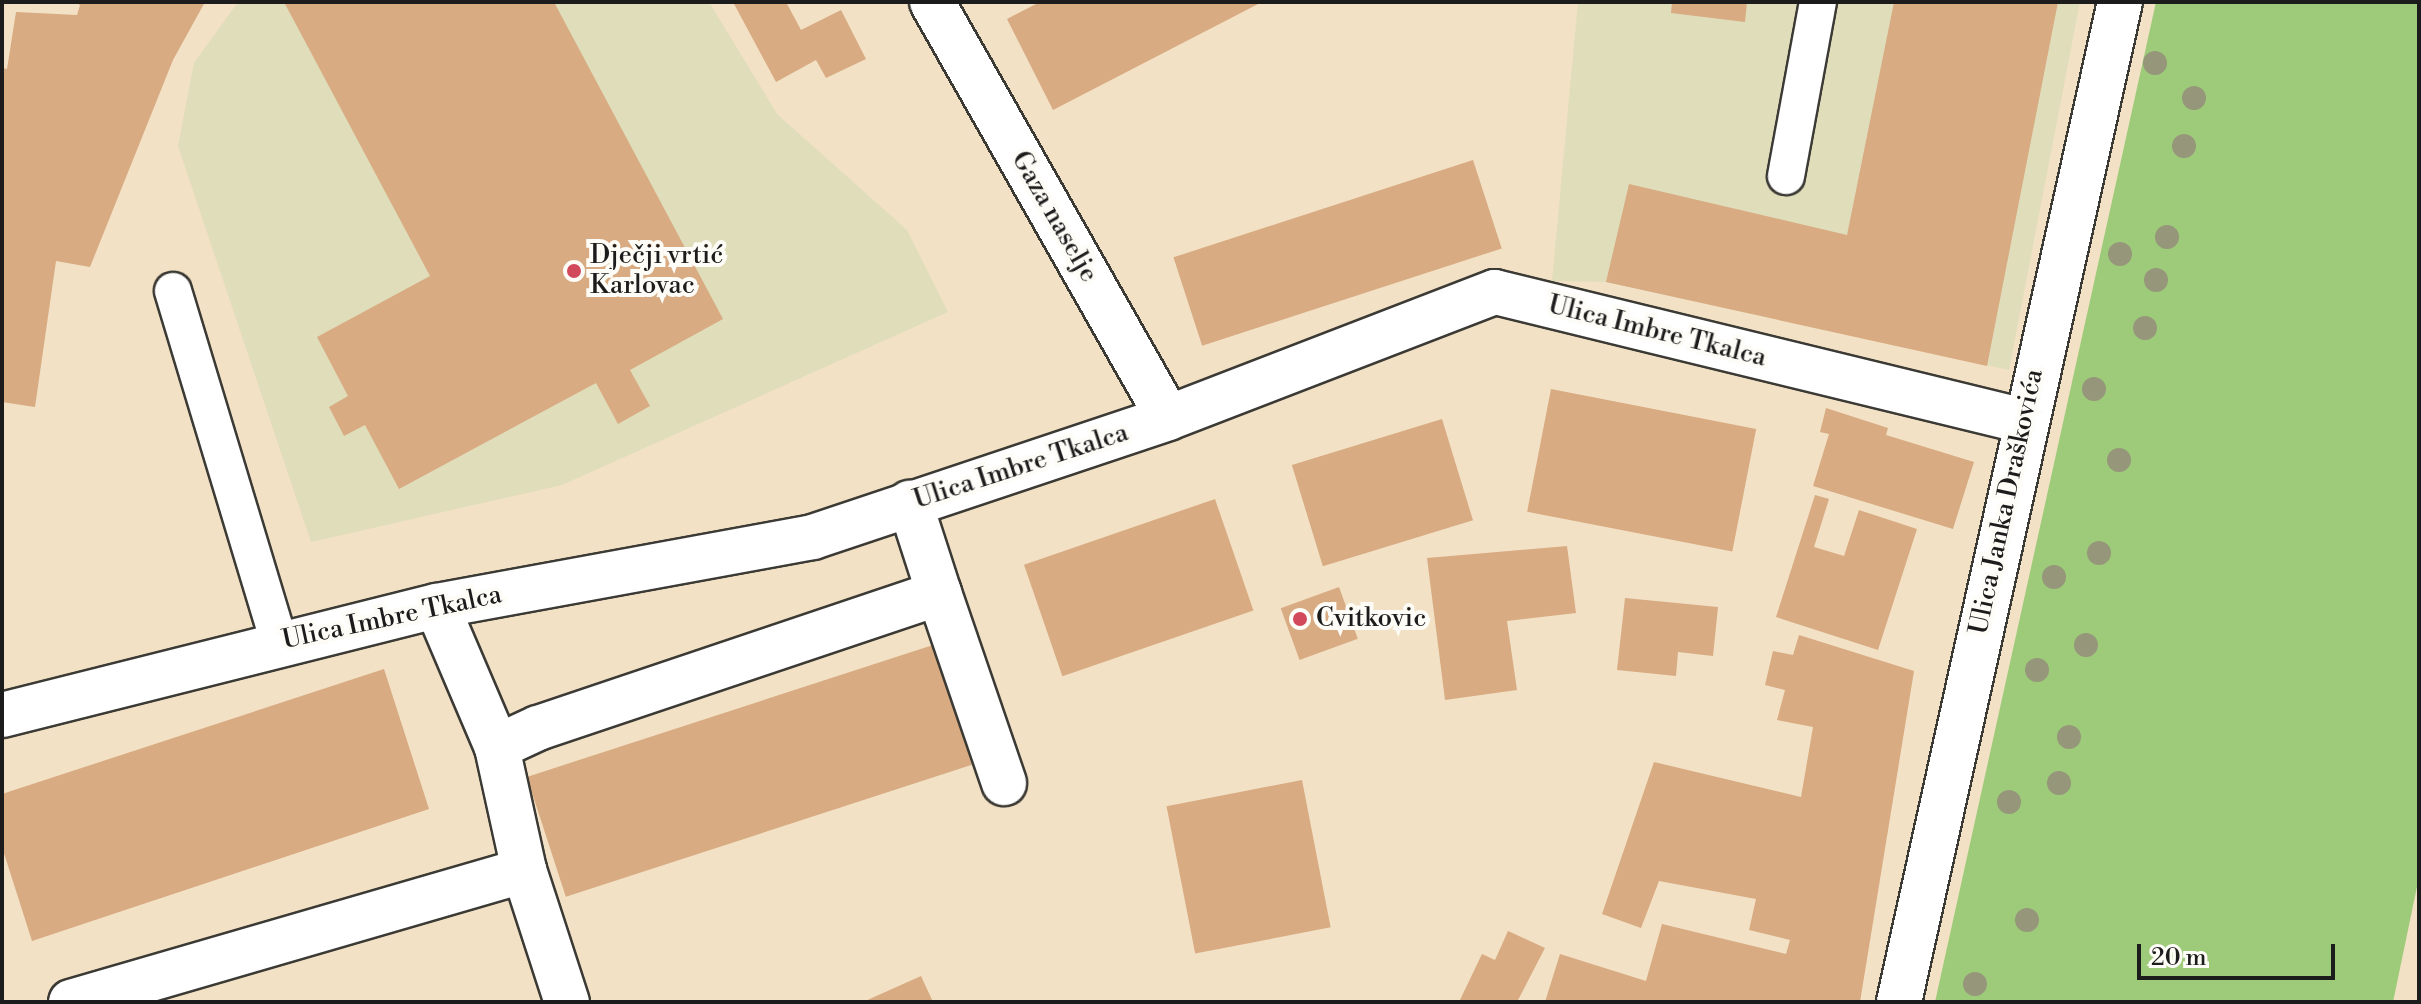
<!DOCTYPE html>
<meta charset="utf-8">
<style>
body{margin:0}
#map{position:relative;width:2421px;height:1004px;overflow:hidden;background:#f2e1c5;font-family:"Libre Bodoni",serif}
div>[style]{position:absolute}
[style*='--x']{left:calc(var(--x)*1px);top:calc(var(--y)*1px);width:calc(var(--w)*1px);rotate:calc(var(--a)*1deg)}
.built>*{inset:0;background:#e0ddbb}
.green>*{inset:0;background:#9dcb79}
.building>*{inset:0;background:#d8ab82;transform-origin:0 0}
.roads{filter:drop-shadow(2px 0 #3c3a35) drop-shadow(-2px 0 #3c3a35) drop-shadow(0 2px #3c3a35) drop-shadow(0 -2px #3c3a35)}
.service>*{height:36px;margin:-18px;padding:0 18px;transform-origin:18px;border-radius:18px;background:#fff}
.minor>*{height:44px;margin:-22px;padding:0 22px;transform-origin:22px;border-radius:22px;background:#fff}
.trees>*{width:24px;height:24px;margin:-12px;border-radius:50%;background:#95967a}
.dots>*{width:22px;height:22px;translate:-50% -50%;box-sizing:border-box;border:4px solid #fdfcf7;border-radius:50%}
span{translate:-50% -50%;white-space:nowrap;text-align:center;line-height:1.15;-webkit-text-stroke:8px #fdfcf7;paint-order:stroke}
.street-label{font-size:26px;color:#1c1c1c}
.poi-label{font-size:26px;color:#1c1c1c}
.left{translate:0 -50%;text-align:left}
.frame{position:absolute;inset:0;border:4px solid #1c1c1c;pointer-events:none}
.scale{position:absolute;left:2137px;top:944px;width:198px;height:36px;box-sizing:border-box;border:4px solid #1c1c1c;border-top:0;padding-left:10px;font-size:24px;line-height:28px;white-space:nowrap;color:#1c1c1c;-webkit-text-stroke:6px #fdfcf7;paint-order:stroke}
</style>
<div id="map">
<div class="built">
<div style="clip-path:polygon(238px 2px,709px 2px,777px 114px,907px 230px,948px 312px,562px 485px,311px 542px,178px 146px,194px 63px)"></div>
<div style="clip-path:polygon(1578px 2px,2080px 2px,2009px 370px,1606px 282px,1552px 281px)"></div>
</div>
<div class="green">
<div style="clip-path:polygon(2156px 2px,2419px 2px,2419px 877px,2393px 1002px,1935px 1002px)"></div>
</div>
<div class="building">
<div style="clip-path:polygon(75px 2px,205px 2px,173px 60px,90px 267px,56px 261px,35px 407px,2px 402px,2px 68px,7px 69px,16px 12px,77px 15px,80px 5px)"></div>
<div style="clip-path:polygon(284px 2px,554px 2px,723px 319px,630px 370px,650px 406px,618px 424px,596px 383px,399px 489px,365px 425px,344px 436px,329px 407px,348px 396px,317px 337px,430px 276px)"></div>
<div style="clip-path:polygon(733px 2px,786px 2px,801px 30px,841px 10px,866px 59px,826px 78px,816px 60px,776px 82px)"></div>
<div style="clip-path:polygon(1040px 2px,1262px 2px,1053px 110px,1007px 19px)"></div>
<div style="clip-path:polygon(1672px 2px,1747px 2px,1745px 22px,1671px 13px)"></div>
<div style="clip-path:polygon(1894px 2px,2058px 2px,1987px 366px,1606px 282px,1629px 184px,1847px 235px)"></div>
<div style="left:1473px;top:160px;width:93px;height:315px;rotate:72deg"></div>
<div style="left:1551px;top:389px;width:209px;height:125px;rotate:11deg"></div>
<div style="clip-path:polygon(1826px 408px,1888px 428px,1886px 435px,1974px 462px,1953px 529px,1813px 486px,1829px 434px,1820px 432px)"></div>
<div style="left:1442px;top:419px;width:106px;height:157px;rotate:73deg"></div>
<div style="clip-path:polygon(1815px 495px,1829px 499px,1814px 547px,1844px 556px,1859px 510px,1917px 529px,1878px 650px,1776px 617px)"></div>
<div style="left:1215px;top:499px;width:118px;height:202px;rotate:71deg"></div>
<div style="clip-path:polygon(1567px 546px,1576px 613px,1507px 621px,1517px 690px,1445px 700px,1427px 558px)"></div>
<div style="left:1339px;top:587px;width:55px;height:62px;rotate:70deg"></div>
<div style="clip-path:polygon(1625px 598px,1718px 607px,1713px 656px,1678px 652px,1676px 676px,1617px 670px)"></div>
<div style="clip-path:polygon(1799px 635px,1914px 671px,1860px 1002px,1545px 1002px,1560px 954px,1646px 981px,1662px 924px,1786px 954px,1790px 940px,1749px 930px,1756px 899px,1659px 881px,1641px 928px,1602px 914px,1654px 762px,1801px 797px,1813px 727px,1777px 720px,1785px 690px,1765px 685px,1773px 651px,1793px 655px)"></div>
<div style="left:933px;top:645px;width:126px;height:427px;rotate:72deg"></div>
<div style="clip-path:polygon(384px 669px,429px 809px,32px 941px,2px 847px,2px 794px)"></div>
<div style="left:1302px;top:780px;width:150px;height:138px;rotate:79deg"></div>
<div style="clip-path:polygon(1508px 931px,1545px 948px,1517px 1002px,1459px 1002px,1482px 954px,1495px 960px)"></div>
<div style="clip-path:polygon(921px 976px,933px 1002px,863px 1002px)"></div>
</div>
<div class="roads">
<div class="service">
<div style="--x:1786;--y:176;--w:177;--a:-79.6"></div>
<div style="--x:173;--y:291;--w:367;--a:73.2"></div>
</div>
<div class="minor">
<div style="--x:932;--y:2;--w:478;--a:60.4"></div>
<div style="--x:939;--y:593;--w:201;--a:71.1"></div>
<div style="--x:2;--y:715;--w:448;--a:-14.1"></div>
<div style="--x:437;--y:606;--w:382;--a:-10.4"></div>
<div style="--x:813;--y:537;--w:374;--a:-18.5"></div>
<div style="--x:1168;--y:418;--w:350;--a:-21.1"></div>
<div style="--x:1495;--y:292;--w:545;--a:13.7"></div>
<div style="--x:497;--y:747;--w:45;--a:-24.9"></div>
<div style="--x:538;--y:728;--w:423;--a:-18.6"></div>
<div style="--x:939;--y:593;--w:95;--a:-107.9"></div>
<div style="--x:524;--y:870;--w:139;--a:72"></div>
<div style="--x:71;--y:1002;--w:472;--a:-16.2"></div>
<div style="--x:524;--y:870;--w:126;--a:-102.4"></div>
<div style="--x:497;--y:747;--w:153;--a:-113.1"></div>
<div style="--x:1899;--y:1002;--w:1024;--a:-77.54"></div>
</div>
</div>
<div class="trees">
<div style="left:2155px;top:63px"></div>
<div style="left:2194px;top:98px"></div>
<div style="left:2184px;top:146px"></div>
<div style="left:2167px;top:237px"></div>
<div style="left:2120px;top:254px"></div>
<div style="left:2156px;top:280px"></div>
<div style="left:2145px;top:328px"></div>
<div style="left:2094px;top:389px"></div>
<div style="left:2119px;top:460px"></div>
<div style="left:2099px;top:553px"></div>
<div style="left:2054px;top:577px"></div>
<div style="left:2086px;top:645px"></div>
<div style="left:2037px;top:670px"></div>
<div style="left:2069px;top:737px"></div>
<div style="left:2059px;top:783px"></div>
<div style="left:2009px;top:802px"></div>
<div style="left:2027px;top:920px"></div>
<div style="left:1975px;top:984px"></div>
</div>
<div class="dots">
<div style="left:574px;top:271px;background:#d1495b"></div>
<div style="left:1300px;top:619px;background:#d1495b"></div>
</div>
<div class="street-label">
<span style="left:1054px;top:217px;rotate:60deg">Gaza naselje</span>
<span style="left:1657px;top:332px;rotate:14deg">Ulica Imbre Tkalca</span>
<span style="left:1021px;top:467px;rotate:-18deg">Ulica Imbre Tkalca</span>
<span style="left:2007px;top:502px;rotate:-78deg">Ulica Janka Draškovića</span>
<span style="left:392px;top:618px;rotate:-12deg">Ulica Imbre Tkalca</span>
</div>
<div class="poi-label">
<span class="left" style="left:590px;top:271px">Dječji vrtić<br>Karlovac</span>
<span class="left" style="left:1316px;top:619px">Cvitkovic</span>
</div>
<div class="frame"></div>
<div class="scale">20 m</div>
</div>
